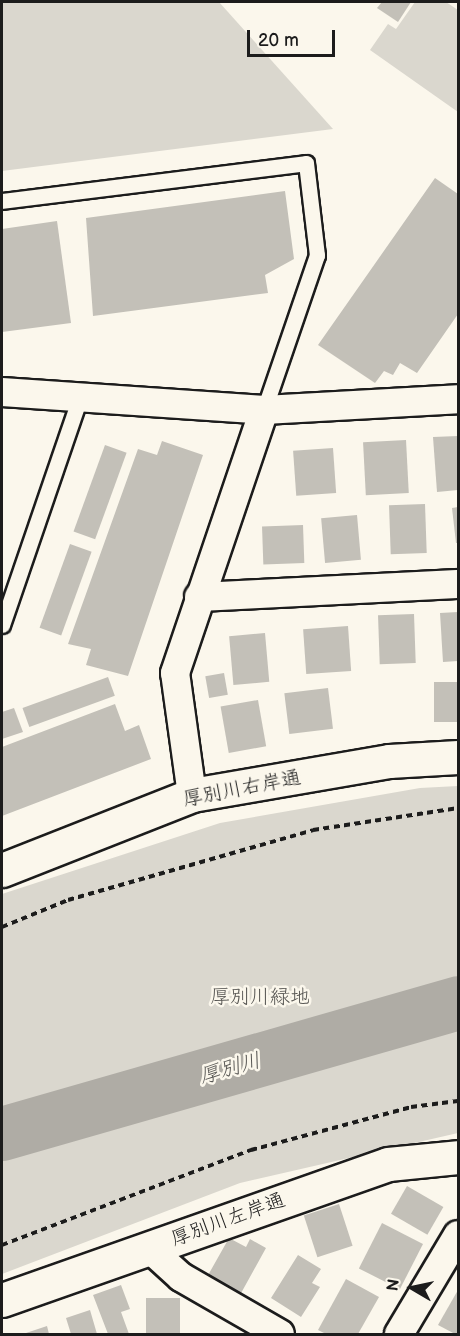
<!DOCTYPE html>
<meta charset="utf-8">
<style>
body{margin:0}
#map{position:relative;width:460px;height:1336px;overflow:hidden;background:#fbf7ec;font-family:"Balsamiq Sans","Klee One",sans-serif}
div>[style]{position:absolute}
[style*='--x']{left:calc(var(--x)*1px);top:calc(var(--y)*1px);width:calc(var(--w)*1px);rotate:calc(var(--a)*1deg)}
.green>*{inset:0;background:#dad7ce}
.river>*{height:54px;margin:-27px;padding:0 27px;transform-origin:27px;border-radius:27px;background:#afaca5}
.building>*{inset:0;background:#c3c0b8;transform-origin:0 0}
.path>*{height:4px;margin-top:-2px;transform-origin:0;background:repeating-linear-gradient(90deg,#1c1c1c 0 6px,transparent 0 10.5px)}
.roads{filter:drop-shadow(2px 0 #1c1c1c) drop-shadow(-2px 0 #1c1c1c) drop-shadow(0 2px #1c1c1c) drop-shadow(0 -2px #1c1c1c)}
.service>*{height:15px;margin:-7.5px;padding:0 7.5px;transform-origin:7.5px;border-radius:7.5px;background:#fbf7ec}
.minor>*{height:28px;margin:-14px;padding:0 14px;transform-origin:14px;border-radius:14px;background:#fbf7ec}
.tertiary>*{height:33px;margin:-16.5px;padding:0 16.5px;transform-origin:16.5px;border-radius:16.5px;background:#fbf7ec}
span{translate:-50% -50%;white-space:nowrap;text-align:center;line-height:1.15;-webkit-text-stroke:5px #fbf7ec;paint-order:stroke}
.street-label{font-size:20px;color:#1c1c1c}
.park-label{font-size:20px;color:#555451}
.water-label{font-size:21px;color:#575653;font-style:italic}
.frame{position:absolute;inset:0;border:3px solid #1c1c1c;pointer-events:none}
.north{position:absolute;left:382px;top:1258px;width:60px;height:60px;-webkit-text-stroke:4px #fbf7ec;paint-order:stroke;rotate:279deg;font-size:16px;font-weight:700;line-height:24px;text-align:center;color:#1c1c1c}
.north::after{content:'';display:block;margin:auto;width:21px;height:27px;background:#1c1c1c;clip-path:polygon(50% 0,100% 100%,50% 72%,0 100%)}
.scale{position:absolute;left:247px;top:30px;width:88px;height:27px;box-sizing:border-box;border:3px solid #1c1c1c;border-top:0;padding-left:8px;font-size:18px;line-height:21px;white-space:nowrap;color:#1c1c1c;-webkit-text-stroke:4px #fbf7ec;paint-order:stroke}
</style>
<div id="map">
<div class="green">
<div style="clip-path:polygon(2px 2px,219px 2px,333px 129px,2px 171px)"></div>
<div style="clip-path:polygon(415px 2px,446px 2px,458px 10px,458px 112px,370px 50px,388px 24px,396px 29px)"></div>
<div style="clip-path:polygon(458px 786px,458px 1133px,240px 1183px,2px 1274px,2px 894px,220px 823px,420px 788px)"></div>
</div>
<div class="river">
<div style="--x:2;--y:1134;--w:474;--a:-16"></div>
</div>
<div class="building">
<div style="clip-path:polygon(382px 2px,411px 2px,398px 22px,377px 8px)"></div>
<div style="clip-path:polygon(435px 178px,458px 194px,458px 314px,417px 373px,400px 363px,393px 375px,384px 371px,375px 383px,318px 345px)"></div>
<div style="clip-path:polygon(285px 191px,294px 259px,265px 275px,268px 293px,93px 316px,86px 218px)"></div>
<div style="clip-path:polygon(57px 221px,71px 323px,2px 332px,2px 229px)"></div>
<div style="clip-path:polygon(458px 436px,458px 490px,437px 492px,433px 437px)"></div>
<div style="left:406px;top:440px;width:53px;height:43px;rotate:87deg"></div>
<div style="clip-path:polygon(162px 441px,203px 455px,128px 676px,86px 665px,91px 649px,68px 644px,138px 449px,157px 455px)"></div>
<div style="left:105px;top:445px;width:23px;height:92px;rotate:20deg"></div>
<div style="left:333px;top:448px;width:45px;height:40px;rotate:86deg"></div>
<div style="left:425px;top:504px;width:49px;height:36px;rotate:88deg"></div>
<div style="clip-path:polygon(458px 507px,458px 543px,456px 543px,452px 508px)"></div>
<div style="left:357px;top:515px;width:45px;height:36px;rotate:85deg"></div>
<div style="left:303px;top:525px;width:38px;height:41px;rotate:88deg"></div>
<div style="left:70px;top:544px;width:23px;height:89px;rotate:20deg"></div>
<div style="clip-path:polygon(458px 612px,458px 661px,443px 662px,440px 613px)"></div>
<div style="left:414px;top:614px;width:49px;height:36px;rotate:88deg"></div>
<div style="left:348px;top:626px;width:45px;height:45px;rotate:86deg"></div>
<div style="left:265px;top:633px;width:49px;height:36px;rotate:85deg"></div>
<div style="left:224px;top:673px;width:22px;height:19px;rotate:80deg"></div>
<div style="left:108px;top:677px;width:20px;height:91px;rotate:70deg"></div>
<div style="left:458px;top:682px;width:40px;height:24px;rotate:90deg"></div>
<div style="left:328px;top:688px;width:41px;height:44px;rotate:83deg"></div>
<div style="left:258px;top:700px;width:47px;height:38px;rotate:80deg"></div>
<div style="clip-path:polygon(115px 704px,125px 731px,139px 725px,151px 759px,2px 816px,2px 747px)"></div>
<div style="clip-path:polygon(14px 708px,23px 732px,2px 739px,2px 712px)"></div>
<div style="left:407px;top:1186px;width:42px;height:32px;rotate:30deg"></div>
<div style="left:339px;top:1204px;width:44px;height:37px;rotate:72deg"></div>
<div style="left:382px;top:1223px;width:46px;height:51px;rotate:27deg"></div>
<div style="clip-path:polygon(229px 1238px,246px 1247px,250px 1239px,266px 1248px,240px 1295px,207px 1277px)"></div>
<div style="clip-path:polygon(298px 1255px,321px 1269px,312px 1283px,320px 1287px,301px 1317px,271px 1298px)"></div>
<div style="clip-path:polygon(346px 1279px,379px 1297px,358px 1334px,326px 1334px,318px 1330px)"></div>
<div style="clip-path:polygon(121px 1285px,130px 1309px,121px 1312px,129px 1334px,108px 1334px,93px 1295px)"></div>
<div style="clip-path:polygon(458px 1290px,458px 1334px,455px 1334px,438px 1325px)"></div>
<div style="left:146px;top:1298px;width:34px;height:36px"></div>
<div style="clip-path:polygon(90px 1310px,97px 1334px,71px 1334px,66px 1318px)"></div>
<div style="clip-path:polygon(47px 1326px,49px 1334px,23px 1334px)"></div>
</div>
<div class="path">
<div style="--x:2;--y:927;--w:71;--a:-22.2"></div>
<div style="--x:68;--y:900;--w:255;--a:-15.9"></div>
<div style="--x:313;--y:830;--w:147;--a:-8.6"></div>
<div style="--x:2;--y:1245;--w:267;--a:-20.9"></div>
<div style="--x:251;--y:1150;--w:166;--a:-15"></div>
<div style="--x:411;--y:1107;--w:47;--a:-7.3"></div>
</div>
<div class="roads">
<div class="service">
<div style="--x:2;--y:201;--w:306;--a:-7.1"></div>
<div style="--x:306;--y:163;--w:93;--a:83.2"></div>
<div style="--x:317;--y:255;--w:164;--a:108.9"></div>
<div style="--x:2;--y:625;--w:238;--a:-71.1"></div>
</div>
<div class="minor">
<div style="--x:2;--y:392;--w:263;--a:3.9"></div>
<div style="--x:264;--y:410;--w:194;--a:-3.2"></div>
<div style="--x:199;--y:597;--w:259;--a:-2.9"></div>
<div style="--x:192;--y:795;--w:123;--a:-97.9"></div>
<div style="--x:175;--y:673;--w:278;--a:-71.3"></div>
<div style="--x:149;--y:1248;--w:43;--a:42.2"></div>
<div style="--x:181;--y:1277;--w:114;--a:29.9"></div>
<div style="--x:399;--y:1334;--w:115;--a:-59.2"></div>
</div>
<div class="tertiary">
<div style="--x:2;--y:870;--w:204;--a:-21.5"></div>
<div style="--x:192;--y:795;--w:200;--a:-9.8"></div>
<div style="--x:389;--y:761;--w:69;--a:-3.3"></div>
<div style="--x:2;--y:1300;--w:409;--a:-19.4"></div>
<div style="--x:388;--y:1164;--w:70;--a:-5.7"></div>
</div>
</div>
<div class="street-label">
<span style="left:242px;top:789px;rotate:-11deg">厚別川右岸通</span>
<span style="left:228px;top:1220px;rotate:-20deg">厚別川左岸通</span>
</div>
<div class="park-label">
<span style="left:260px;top:997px">厚別川緑地</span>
</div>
<div class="water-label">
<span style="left:230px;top:1069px;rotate:-16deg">厚別川</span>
</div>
<div class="frame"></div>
<div class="north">N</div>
<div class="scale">20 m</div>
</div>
